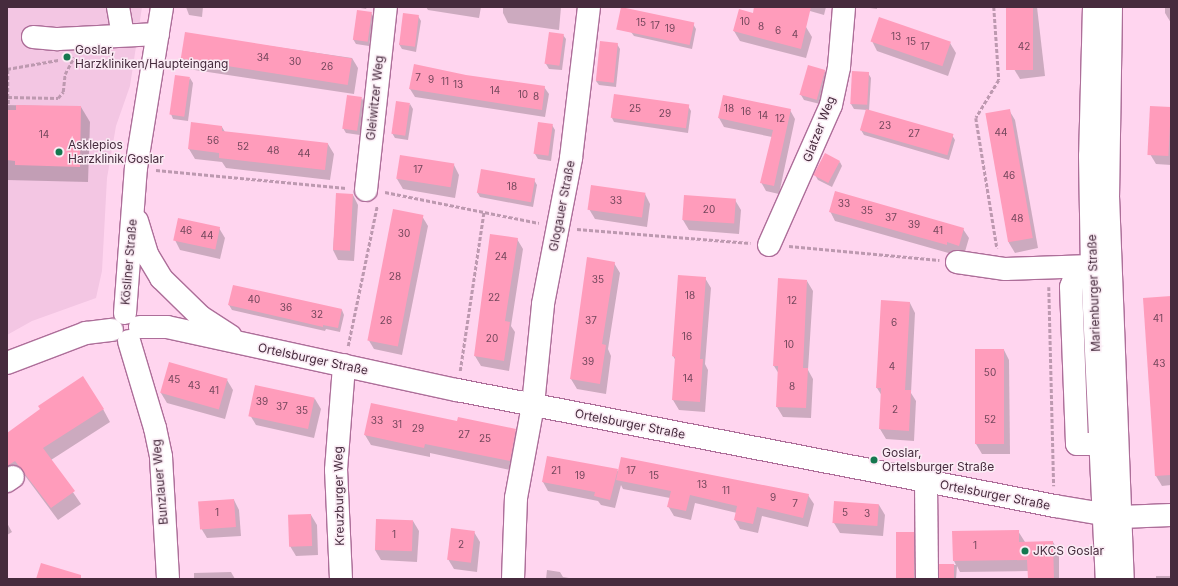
<!DOCTYPE html>
<meta charset="utf-8">
<style>
body{margin:0}
#map{position:relative;width:1178px;height:586px;overflow:hidden;background:#ffd5ef;font-family:Inter,sans-serif}
div>[style]{position:absolute}
[style*='--x']{left:calc(var(--x)*1px);top:calc(var(--y)*1px);width:calc(var(--w)*1px);rotate:calc(var(--a)*1deg)}
.built>*{inset:0;background:#f3c6e3}
.shadow>*{inset:0;background:#0003;transform-origin:0 0}
.building>*{inset:0;background:#ff9cbb;transform-origin:0 0}
.path>*{height:2.5px;margin-top:-1.25px;transform-origin:0;background:repeating-linear-gradient(90deg,#bd99b0 0 4px,transparent 0 6px)}
.roads{filter:drop-shadow(1px 0 #ad6e99) drop-shadow(-1px 0 #ad6e99) drop-shadow(0 1px #ad6e99) drop-shadow(0 -1px #ad6e99)}
.minor>*{height:22px;margin:-11px;padding:0 11px;transform-origin:11px;border-radius:11px;background:#fff}
.dots>*{width:11px;height:11px;translate:-50% -50%;box-sizing:border-box;border:2px solid #faebf4;border-radius:50%}
span{translate:-50% -50%;white-space:nowrap;text-align:center;line-height:1.15;-webkit-text-stroke:3px #faebf4;paint-order:stroke}
.number-label{font-size:10px;color:#74475c}
.number-label span{-webkit-text-stroke-width:0}
.poi-label{font-size:12px;color:#462b3d}
.left{translate:0 -50%;text-align:left}
.street-label{font-size:12px;color:#462b3d}
.frame{position:absolute;inset:0;border:8px solid #462b3d;pointer-events:none}
</style>
<div id="map">
<div class="built">
<div style="clip-path:polygon(7px 7px,142px 7px,130px 86px,116px 126px,107px 178px,102px 271px,96px 298px,32px 321px,7px 335px)"></div>
</div>
<div class="shadow">
<div style="clip-path:polygon(186px 7px,203px 7px,202px 17px,189px 15px)"></div>
<div style="clip-path:polygon(355px 7px,367px 7px,366px 9px)"></div>
<div style="clip-path:polygon(426px 7px,481px 7px,479px 18px,428px 10px)"></div>
<div style="clip-path:polygon(503px 7px,561px 7px,559px 30px,508px 23px,503px 13px)"></div>
<div style="clip-path:polygon(808px 7px,826px 7px,824px 15px,810px 11px)"></div>
<div style="clip-path:polygon(862px 7px,877px 7px,877px 9px)"></div>
<div style="clip-path:polygon(1007px 7px,1037px 7px,1045px 76px,1020px 79px,1014px 69px)"></div>
<div style="clip-path:polygon(1165px 7px,1171px 7px,1171px 23px,1165px 13px)"></div>
<div style="clip-path:polygon(371px 13px,374px 18px,369px 46px,356px 44px,353px 39px)"></div>
<div style="clip-path:polygon(418px 16px,421px 21px,416px 52px,402px 49px,399px 44px)"></div>
<div style="clip-path:polygon(693px 24px,696px 29px,692px 49px,634px 36px,631px 32px)"></div>
<div style="clip-path:polygon(806px 27px,812px 37px,806px 58px,740px 41px,734px 31px)"></div>
<div style="clip-path:polygon(186px 34px,352px 58px,358px 68px,354px 94px,188px 69px,182px 59px)"></div>
<div style="clip-path:polygon(563px 35px,566px 39px,562px 70px,549px 69px,546px 64px)"></div>
<div style="clip-path:polygon(872px 41px,950px 43px,956px 53px,948px 76px,877px 51px)"></div>
<div style="clip-path:polygon(617px 44px,620px 49px,616px 87px,599px 85px,596px 81px)"></div>
<div style="clip-path:polygon(824px 71px,827px 75px,820px 104px,804px 100px,801px 95px)"></div>
<div style="clip-path:polygon(868px 73px,871px 78px,869px 111px,952px 135px,955px 140px,949px 160px,864px 135px,861px 130px,867px 110px,854px 109px,851px 104px)"></div>
<div style="clip-path:polygon(466px 76px,544px 87px,549px 94px,545px 117px,415px 97px,410px 89px)"></div>
<div style="clip-path:polygon(190px 78px,193px 83px,188px 121px,173px 119px,171px 114px)"></div>
<div style="clip-path:polygon(362px 98px,364px 103px,360px 135px,346px 133px,343px 128px)"></div>
<div style="clip-path:polygon(410px 104px,413px 109px,408px 140px,395px 138px,392px 133px)"></div>
<div style="clip-path:polygon(7px 105px,81px 107px,90px 122px,88px 182px,7px 180px)"></div>
<div style="clip-path:polygon(688px 106px,691px 111px,688px 133px,614px 122px,612px 118px)"></div>
<div style="clip-path:polygon(1171px 108px,1171px 165px,1156px 164px,1150px 154px)"></div>
<div style="clip-path:polygon(790px 110px,795px 119px,779px 194px,766px 191px,761px 182px,772px 137px,724px 127px,719px 118px)"></div>
<div style="clip-path:polygon(1009px 110px,1015px 120px,1038px 248px,1015px 253px,1009px 243px)"></div>
<div style="clip-path:polygon(192px 123px,222px 127px,225px 132px,328px 144px,334px 154px,330px 180px,226px 168px,222px 162px,195px 159px,189px 149px)"></div>
<div style="clip-path:polygon(539px 123px,552px 125px,555px 130px,551px 161px,538px 159px,535px 154px)"></div>
<div style="clip-path:polygon(840px 162px,842px 166px,832px 187px,818px 180px,815px 175px)"></div>
<div style="clip-path:polygon(454px 165px,459px 175px,455px 198px,403px 189px,397px 179px)"></div>
<div style="clip-path:polygon(534px 180px,537px 185px,533px 207px,480px 197px,477px 192px)"></div>
<div style="clip-path:polygon(337px 194px,353px 195px,358px 205px,354px 261px,338px 260px,333px 250px)"></div>
<div style="clip-path:polygon(645px 194px,650px 204px,647px 227px,595px 219px,589px 209px)"></div>
<div style="clip-path:polygon(735px 200px,741px 210px,739px 234px,689px 230px,683px 220px)"></div>
<div style="clip-path:polygon(830px 211px,963px 229px,969px 238px,964px 255px,953px 251px,952px 254px,835px 221px)"></div>
<div style="clip-path:polygon(422px 216px,428px 226px,402px 355px,374px 349px,368px 339px)"></div>
<div style="clip-path:polygon(219px 228px,225px 238px,220px 259px,180px 250px,175px 240px)"></div>
<div style="clip-path:polygon(491px 235px,517px 239px,523px 249px,511px 326px,515px 332px,509px 371px,481px 366px,475px 356px)"></div>
<div style="clip-path:polygon(614px 263px,620px 273px,608px 349px,611px 356px,606px 394px,577px 389px,571px 379px)"></div>
<div style="clip-path:polygon(705px 278px,711px 288px,705px 364px,708px 370px,705px 412px,679px 410px,673px 400px,676px 361px,673px 356px)"></div>
<div style="clip-path:polygon(807px 281px,813px 291px,808px 370px,813px 379px,811px 418px,783px 417px,777px 407px,779px 374px,774px 366px)"></div>
<div style="clip-path:polygon(1171px 297px,1171px 485px,1162px 486px,1156px 476px)"></div>
<div style="clip-path:polygon(882px 301px,910px 303px,915px 313px,911px 393px,916px 401px,914px 441px,886px 439px,880px 429px,882px 396px,877px 388px)"></div>
<div style="clip-path:polygon(229px 305px,342px 310px,344px 315px,340px 332px,326px 329px,325px 331px,232px 310px)"></div>
<div style="clip-path:polygon(976px 350px,1004px 350px,1009px 360px,1010px 454px,982px 454px,976px 444px)"></div>
<div style="clip-path:polygon(227px 380px,233px 390px,225px 419px,167px 403px,161px 393px)"></div>
<div style="clip-path:polygon(315px 399px,321px 409px,314px 438px,256px 425px,250px 415px)"></div>
<div style="clip-path:polygon(103px 409px,110px 422px,51px 460px,81px 504px,58px 520px,23px 473px,16px 478px,7px 465px,7px 434px)"></div>
<div style="clip-path:polygon(458px 422px,515px 430px,521px 440px,515px 471px,430px 453px,430px 457px,371px 445px,365px 435px)"></div>
<div style="clip-path:polygon(617px 470px,619px 473px,808px 495px,814px 504px,808px 527px,762px 516px,758px 533px,740px 529px,735px 520px,737px 513px,695px 503px,691px 520px,674px 516px,668px 506px,670px 498px,623px 489px,621px 485px,615px 508px,601px 505px,598px 501px,548px 491px,543px 482px)"></div>
<div style="clip-path:polygon(234px 500px,239px 510px,241px 536px,207px 538px,201px 528px)"></div>
<div style="clip-path:polygon(835px 502px,879px 505px,885px 515px,883px 536px,840px 533px,834px 523px)"></div>
<div style="clip-path:polygon(311px 515px,317px 525px,318px 555px,296px 556px,290px 546px)"></div>
<div style="clip-path:polygon(413px 521px,419px 531px,417px 562px,381px 560px,375px 550px)"></div>
<div style="clip-path:polygon(7px 523px,12px 532px,7px 535px)"></div>
<div style="clip-path:polygon(1018px 531px,1025px 542px,1053px 542px,1059px 553px,1059px 579px,1029px 579px,1028px 571px,960px 572px,957px 566px,956px 579px,939px 579px,940px 565px,956px 565px,954px 561px)"></div>
<div style="clip-path:polygon(474px 532px,480px 542px,477px 572px,454px 569px,448px 559px)"></div>
<div style="clip-path:polygon(913px 534px,916px 538px,917px 579px,898px 579px)"></div>
<div style="clip-path:polygon(547px 570px,560px 572px,563px 577px,575px 579px,546px 579px)"></div>
<div style="clip-path:polygon(231px 572px,235px 579px,194px 579px,194px 573px)"></div>
<div style="left:1156px;top:576px;width:15px;height:3px"></div>
</div>
<div class="building">
<div style="left:621px;top:7px;width:75px;height:23px;rotate:12deg"></div>
<div style="clip-path:polygon(754px 7px,811px 7px,801px 49px,733px 31px,739px 9px,753px 13px)"></div>
<div style="left:1006px;top:7px;width:27px;height:63px"></div>
<div style="left:357px;top:10px;width:15px;height:30px;rotate:8deg"></div>
<div style="left:403px;top:13px;width:16px;height:32px;rotate:7deg"></div>
<div style="left:879px;top:17px;width:76px;height:26px;rotate:19deg"></div>
<div style="left:185px;top:32px;width:169px;height:27px;rotate:9deg"></div>
<div style="left:549px;top:32px;width:15px;height:32px;rotate:8deg"></div>
<div style="left:600px;top:41px;width:18px;height:40px;rotate:6deg"></div>
<div style="clip-path:polygon(414px 64px,466px 75px,545px 86px,542px 110px,409px 89px)"></div>
<div style="left:808px;top:65px;width:18px;height:31px;rotate:16deg"></div>
<div style="left:852px;top:71px;width:17px;height:33px;rotate:3deg"></div>
<div style="left:175px;top:75px;width:15px;height:40px;rotate:8deg"></div>
<div style="left:614px;top:94px;width:76px;height:24px;rotate:8deg"></div>
<div style="left:347px;top:95px;width:15px;height:34px;rotate:8deg"></div>
<div style="clip-path:polygon(723px 95px,791px 109px,774px 186px,760px 183px,773px 130px,718px 118px)"></div>
<div style="left:396px;top:101px;width:14px;height:33px;rotate:8deg"></div>
<div style="clip-path:polygon(16px 105px,81px 106px,80px 167px,15px 165px,15px 161px,7px 160px,7px 110px,16px 110px)"></div>
<div style="left:1150px;top:106px;width:21px;height:49px;rotate:3deg"></div>
<div style="left:866px;top:109px;width:91px;height:22px;rotate:16deg"></div>
<div style="left:1010px;top:109px;width:131px;height:25px;rotate:80deg"></div>
<div style="clip-path:polygon(191px 122px,222px 126px,222px 131px,328px 143px,325px 170px,219px 158px,219px 153px,188px 149px)"></div>
<div style="left:538px;top:122px;width:15px;height:32px;rotate:8deg"></div>
<div style="left:825px;top:153px;width:17px;height:25px;rotate:28deg"></div>
<div style="left:400px;top:155px;width:55px;height:24px;rotate:9deg"></div>
<div style="left:481px;top:169px;width:55px;height:24px;rotate:10deg"></div>
<div style="left:591px;top:185px;width:55px;height:25px;rotate:8deg"></div>
<div style="clip-path:polygon(835px 191px,964px 228px,959px 246px,947px 242px,947px 245px,829px 212px)"></div>
<div style="left:336px;top:193px;width:17px;height:57px;rotate:3deg"></div>
<div style="left:684px;top:195px;width:52px;height:25px;rotate:4deg"></div>
<div style="left:393px;top:209px;width:31px;height:134px;rotate:11deg"></div>
<div style="left:178px;top:218px;width:43px;height:23px;rotate:12deg"></div>
<div style="clip-path:polygon(490px 234px,518px 238px,505px 321px,510px 322px,504px 361px,474px 356px)"></div>
<div style="clip-path:polygon(587px 257px,615px 262px,602px 344px,606px 345px,600px 384px,570px 379px)"></div>
<div style="clip-path:polygon(678px 275px,706px 277px,700px 359px,703px 359px,700px 402px,672px 400px,675px 357px,672px 356px)"></div>
<div style="clip-path:polygon(778px 278px,807px 280px,803px 368px,808px 368px,806px 408px,776px 407px,778px 366px,773px 366px)"></div>
<div style="clip-path:polygon(233px 285px,342px 309px,338px 328px,323px 325px,323px 327px,228px 305px)"></div>
<div style="clip-path:polygon(1171px 296px,1171px 475px,1155px 476px,1143px 298px)"></div>
<div style="clip-path:polygon(881px 300px,910px 302px,905px 390px,911px 390px,909px 431px,879px 429px,881px 388px,876px 388px)"></div>
<div style="left:975px;top:349px;width:29px;height:95px"></div>
<div style="left:169px;top:362px;width:61px;height:32px;rotate:16deg"></div>
<div style="clip-path:polygon(83px 376px,104px 409px,43px 448px,75px 491px,51px 508px,15px 461px,7px 466px,7px 433px,40px 409px,38px 406px)"></div>
<div style="left:255px;top:385px;width:61px;height:32px;rotate:12deg"></div>
<div style="clip-path:polygon(371px 403px,457px 421px,458px 417px,516px 429px,510px 461px,425px 444px,424px 448px,364px 435px)"></div>
<div style="clip-path:polygon(547px 456px,618px 469px,610px 500px,594px 496px,595px 492px,542px 482px)"></div>
<div style="clip-path:polygon(621px 457px,809px 494px,803px 518px,757px 507px,753px 524px,734px 520px,737px 506px,690px 495px,686px 511px,667px 507px,671px 491px,616px 480px)"></div>
<div style="left:234px;top:499px;width:28px;height:36px;rotate:86deg"></div>
<div style="left:834px;top:501px;width:45px;height:22px;rotate:4deg"></div>
<div style="left:311px;top:514px;width:32px;height:23px;rotate:88deg"></div>
<div style="left:376px;top:519px;width:37px;height:31px;rotate:2deg"></div>
<div style="left:451px;top:528px;width:24px;height:32px;rotate:7deg"></div>
<div style="clip-path:polygon(1019px 530px,1019px 542px,1053px 541px,1054px 579px,1028px 579px,1027px 560px,953px 561px,952px 531px)"></div>
<div style="left:914px;top:532px;width:47px;height:18px;rotate:90deg"></div>
<div style="clip-path:polygon(41px 563px,81px 575px,81px 579px,36px 579px)"></div>
<div style="left:939px;top:564px;width:15px;height:15px"></div>
</div>
<div class="path">
<div style="--x:994;--y:7;--w:73;--a:86.1"></div>
<div style="--x:999;--y:80;--w:44;--a:121.2"></div>
<div style="--x:976;--y:118;--w:132;--a:80.8"></div>
<div style="--x:7;--y:69;--w:52;--a:-10"></div>
<div style="--x:8;--y:70;--w:27;--a:90"></div>
<div style="--x:8;--y:110;--w:13;--a:-90"></div>
<div style="--x:8;--y:97;--w:50;--a:1.1"></div>
<div style="--x:58;--y:98;--w:8;--a:-50"></div>
<div style="--x:63;--y:92;--w:18;--a:-84"></div>
<div style="--x:65;--y:74;--w:19;--a:-62"></div>
<div style="--x:156;--y:170;--w:191;--a:5.4"></div>
<div style="--x:385;--y:192;--w:157;--a:11.4"></div>
<div style="--x:577;--y:229;--w:174;--a:4.6"></div>
<div style="--x:789;--y:246;--w:151;--a:5.3"></div>
<div style="--x:1049;--y:287;--w:199;--a:88.6"></div>
<div style="--x:348;--y:346;--w:143;--a:-78.3"></div>
<div style="--x:460;--y:371;--w:162;--a:-81.5"></div>
</div>
<div class="roads">
<div class="minor">
<div style="--x:118;--y:7;--w:28;--a:80"></div>
<div style="--x:1094;--y:7;--w:149;--a:91.5"></div>
<div style="--x:1090;--y:156;--w:110;--a:89"></div>
<div style="--x:1092;--y:266;--w:313;--a:87.3"></div>
<div style="--x:1111;--y:7;--w:189;--a:90.9"></div>
<div style="--x:1108;--y:196;--w:383;--a:87.8"></div>
<div style="--x:33;--y:37;--w:25;--a:5"></div>
<div style="--x:58;--y:39;--w:100;--a:-2.9"></div>
<div style="--x:366;--y:190;--w:184;--a:-83.8"></div>
<div style="--x:137;--y:221;--w:37;--a:73"></div>
<div style="--x:148;--y:256;--w:26;--a:59"></div>
<div style="--x:161;--y:278;--w:56;--a:44.3"></div>
<div style="--x:201;--y:317;--w:35;--a:33"></div>
<div style="--x:769;--y:245;--w:153;--a:-66.1"></div>
<div style="--x:831;--y:105;--w:39;--a:-78"></div>
<div style="--x:839;--y:67;--w:60;--a:-85.2"></div>
<div style="--x:957;--y:262;--w:49;--a:8.3"></div>
<div style="--x:1005;--y:269;--w:86;--a:-2"></div>
<div style="--x:1078;--y:267;--w:21;--a:109"></div>
<div style="--x:1071;--y:287;--w:157;--a:87.8"></div>
<div style="--x:1077;--y:444;--w:24;--a:0"></div>
<div style="--x:125;--y:313;--w:145;--a:-85.7"></div>
<div style="--x:136;--y:168;--w:163;--a:-80.8"></div>
<div style="--x:140;--y:327;--w:27;--a:0"></div>
<div style="--x:167;--y:327;--w:297;--a:12.3"></div>
<div style="--x:457;--y:390;--w:609;--a:10.98"></div>
<div style="--x:1055;--y:506;--w:67;--a:9.5"></div>
<div style="--x:1121;--y:517;--w:50;--a:-2.3"></div>
<div style="--x:129;--y:341;--w:91;--a:73.4"></div>
<div style="--x:155;--y:428;--w:30;--a:78"></div>
<div style="--x:161;--y:457;--w:122;--a:86.7"></div>
<div style="--x:7;--y:363;--w:85;--a:-20.8"></div>
<div style="--x:86;--y:333;--w:26;--a:-7"></div>
<div style="--x:7;--y:481;--w:7;--a:-34"></div>
<div style="--x:926;--y:482;--w:97;--a:89.4"></div>
<div style="--x:341;--y:579;--w:109;--a:-92.6"></div>
<div style="--x:336;--y:470;--w:105;--a:-85.6"></div>
<div style="--x:513;--y:579;--w:81;--a:-87.9"></div>
<div style="--x:516;--y:498;--w:95;--a:-79.6"></div>
<div style="--x:533;--y:405;--w:101;--a:-84.3"></div>
<div style="--x:543;--y:304;--w:149;--a:-79.1"></div>
<div style="--x:571;--y:158;--w:152;--a:-83.2"></div>
</div>
</div>
<div class="dots">
<div style="left:67px;top:57px;background:#15784f"></div>
<div style="left:59px;top:152px;background:#15784f"></div>
<div style="left:874px;top:460px;background:#15784f"></div>
<div style="left:1025px;top:551px;background:#15784f"></div>
</div>
<div class="number-label">
<span style="left:745px;top:22px">10</span>
<span style="left:641px;top:23px">15</span>
<span style="left:655px;top:26px">17</span>
<span style="left:761px;top:27px">8</span>
<span style="left:670px;top:29px">19</span>
<span style="left:778px;top:31px">6</span>
<span style="left:795px;top:35px">4</span>
<span style="left:896px;top:37px">13</span>
<span style="left:911px;top:42px">15</span>
<span style="left:925px;top:47px">17</span>
<span style="left:1024px;top:47px">42</span>
<span style="left:263px;top:58px">34</span>
<span style="left:295px;top:62px">30</span>
<span style="left:327px;top:67px">26</span>
<span style="left:418px;top:78px">7</span>
<span style="left:431px;top:80px">9</span>
<span style="left:445px;top:82px">11</span>
<span style="left:458px;top:85px">13</span>
<span style="left:495px;top:91px">14</span>
<span style="left:523px;top:95px">10</span>
<span style="left:536px;top:97px">8</span>
<span style="left:635px;top:109px">25</span>
<span style="left:729px;top:109px">18</span>
<span style="left:746px;top:112px">16</span>
<span style="left:665px;top:114px">29</span>
<span style="left:763px;top:116px">14</span>
<span style="left:780px;top:119px">12</span>
<span style="left:885px;top:126px">23</span>
<span style="left:1001px;top:133px">44</span>
<span style="left:914px;top:134px">27</span>
<span style="left:44px;top:135px">14</span>
<span style="left:213px;top:141px">56</span>
<span style="left:243px;top:147px">52</span>
<span style="left:273px;top:151px">48</span>
<span style="left:304px;top:154px">44</span>
<span style="left:418px;top:170px">17</span>
<span style="left:1009px;top:176px">46</span>
<span style="left:512px;top:187px">18</span>
<span style="left:616px;top:201px">33</span>
<span style="left:844px;top:204px">33</span>
<span style="left:709px;top:210px">20</span>
<span style="left:867px;top:211px">35</span>
<span style="left:891px;top:218px">37</span>
<span style="left:1017px;top:219px">48</span>
<span style="left:914px;top:225px">39</span>
<span style="left:186px;top:231px">46</span>
<span style="left:938px;top:231px">41</span>
<span style="left:404px;top:234px">30</span>
<span style="left:207px;top:236px">44</span>
<span style="left:501px;top:257px">24</span>
<span style="left:395px;top:277px">28</span>
<span style="left:598px;top:280px">35</span>
<span style="left:690px;top:296px">18</span>
<span style="left:494px;top:298px">22</span>
<span style="left:254px;top:300px">40</span>
<span style="left:792px;top:301px">12</span>
<span style="left:286px;top:308px">36</span>
<span style="left:317px;top:315px">32</span>
<span style="left:1158px;top:319px">41</span>
<span style="left:386px;top:321px">26</span>
<span style="left:591px;top:321px">37</span>
<span style="left:894px;top:323px">6</span>
<span style="left:687px;top:337px">16</span>
<span style="left:492px;top:339px">20</span>
<span style="left:789px;top:345px">10</span>
<span style="left:588px;top:362px">39</span>
<span style="left:1159px;top:364px">43</span>
<span style="left:892px;top:367px">4</span>
<span style="left:990px;top:373px">50</span>
<span style="left:688px;top:379px">14</span>
<span style="left:174px;top:380px">45</span>
<span style="left:194px;top:386px">43</span>
<span style="left:792px;top:387px">8</span>
<span style="left:214px;top:391px">41</span>
<span style="left:262px;top:402px">39</span>
<span style="left:282px;top:407px">37</span>
<span style="left:895px;top:410px">2</span>
<span style="left:302px;top:411px">35</span>
<span style="left:990px;top:420px">52</span>
<span style="left:377px;top:421px">33</span>
<span style="left:397px;top:425px">31</span>
<span style="left:418px;top:429px">29</span>
<span style="left:464px;top:435px">27</span>
<span style="left:485px;top:439px">25</span>
<span style="left:556px;top:471px">21</span>
<span style="left:631px;top:471px">17</span>
<span style="left:580px;top:476px">19</span>
<span style="left:654px;top:476px">15</span>
<span style="left:702px;top:485px">13</span>
<span style="left:726px;top:491px">11</span>
<span style="left:773px;top:498px">9</span>
<span style="left:795px;top:504px">7</span>
<span style="left:217px;top:513px">1</span>
<span style="left:845px;top:513px">5</span>
<span style="left:867px;top:514px">3</span>
<span style="left:394px;top:535px">1</span>
<span style="left:461px;top:545px">2</span>
<span style="left:975px;top:546px">1</span>
</div>
<div class="poi-label">
<span class="left" style="left:75px;top:57px">Goslar,<br>Harzkliniken/Haupteingang</span>
<span class="left" style="left:68px;top:152px">Asklepios<br>Harzklinik Goslar</span>
<span class="left" style="left:882px;top:460px">Goslar,<br>Ortelsburger Straße</span>
<span class="left" style="left:1033px;top:551px">JKCS Goslar</span>
</div>
<div class="street-label">
<span style="left:375px;top:98px;rotate:-84deg">Gleiwitzer Weg</span>
<span style="left:819px;top:129px;rotate:-69deg">Glatzer Weg</span>
<span style="left:562px;top:206px;rotate:-79deg">Glogauer Straße</span>
<span style="left:129px;top:262px;rotate:-85deg">Kösliner Straße</span>
<span style="left:1094px;top:293px;rotate:-92deg">Marienburger Straße</span>
<span style="left:313px;top:359px;rotate:12deg">Ortelsburger Straße</span>
<span style="left:630px;top:424px;rotate:11deg">Ortelsburger Straße</span>
<span style="left:160px;top:482px;rotate:-95deg">Bunzlauer Weg</span>
<span style="left:995px;top:495px;rotate:11deg">Ortelsburger Straße</span>
<span style="left:339px;top:496px;rotate:-91deg">Kreuzburger Weg</span>
</div>
<div class="frame"></div>
</div>
